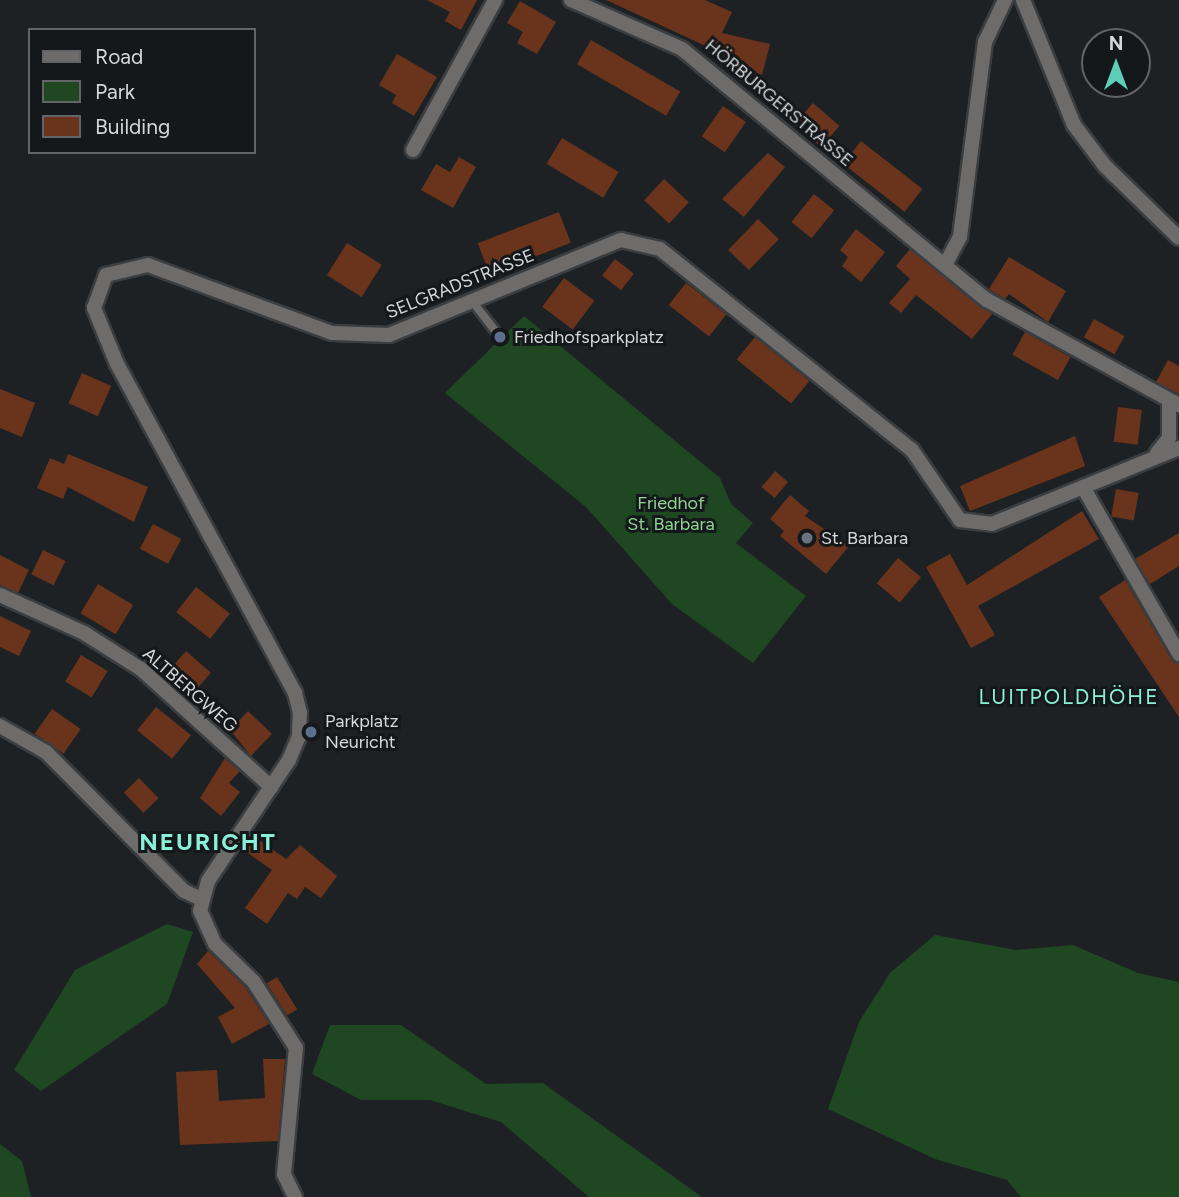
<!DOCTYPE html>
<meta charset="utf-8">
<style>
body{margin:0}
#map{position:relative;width:1179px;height:1197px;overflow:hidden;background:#1e2124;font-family:Figtree,sans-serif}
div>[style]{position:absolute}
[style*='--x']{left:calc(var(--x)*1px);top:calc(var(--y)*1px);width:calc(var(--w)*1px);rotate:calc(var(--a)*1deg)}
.green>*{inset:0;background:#1f4722}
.building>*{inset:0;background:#69341b;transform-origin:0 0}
.roads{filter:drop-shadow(2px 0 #3b3e41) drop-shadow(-2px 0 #3b3e41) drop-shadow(0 2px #3b3e41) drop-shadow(0 -2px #3b3e41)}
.lane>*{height:8px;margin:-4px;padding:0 4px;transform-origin:4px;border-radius:4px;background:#6e6c6b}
.street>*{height:14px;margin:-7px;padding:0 7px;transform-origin:7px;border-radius:7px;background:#6e6c6b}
.dots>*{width:19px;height:19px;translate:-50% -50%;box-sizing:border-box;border:4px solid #15181b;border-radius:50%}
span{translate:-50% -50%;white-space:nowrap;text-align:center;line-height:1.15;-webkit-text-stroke:6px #15181b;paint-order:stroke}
.street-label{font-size:18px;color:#d5d7d9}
.poi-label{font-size:18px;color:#d5d7d9}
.left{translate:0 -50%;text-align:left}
.park-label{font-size:18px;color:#90d492}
.quarter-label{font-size:21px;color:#8aefd9;letter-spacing:2px}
.district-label{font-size:24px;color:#8aefd9;font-weight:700;letter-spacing:2px}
.legend{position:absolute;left:28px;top:28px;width:228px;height:126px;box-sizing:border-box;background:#15181b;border:2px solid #626467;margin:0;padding:9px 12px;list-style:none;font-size:21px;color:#d5d7d9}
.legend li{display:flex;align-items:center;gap:14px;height:35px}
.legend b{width:35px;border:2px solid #626467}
.north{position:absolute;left:1081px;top:28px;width:70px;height:70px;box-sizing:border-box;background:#15181b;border:2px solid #626467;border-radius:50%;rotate:0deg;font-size:19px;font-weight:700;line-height:28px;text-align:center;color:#d5d7d9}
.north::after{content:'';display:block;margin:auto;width:24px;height:32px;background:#5eceb8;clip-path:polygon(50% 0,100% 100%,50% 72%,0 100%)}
</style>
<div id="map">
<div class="green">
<div style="clip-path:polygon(524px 316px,720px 478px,731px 504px,753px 523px,736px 543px,806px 596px,753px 663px,672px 604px,586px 507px,445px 393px)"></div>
<div style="clip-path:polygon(167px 924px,193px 932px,167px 1004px,41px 1091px,14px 1070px,75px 970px)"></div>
<div style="clip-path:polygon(935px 935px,1016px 950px,1073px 945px,1138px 973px,1179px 982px,1179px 1197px,1021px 1197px,1007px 1180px,935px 1159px,828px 1109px,859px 1022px,890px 973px)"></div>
<div style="clip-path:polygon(330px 1025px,401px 1025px,486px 1084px,543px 1083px,702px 1197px,589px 1197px,501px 1122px,430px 1100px,361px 1100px,312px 1074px)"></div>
<div style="clip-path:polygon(0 1144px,22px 1161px,31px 1197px,0 1197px)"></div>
</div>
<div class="building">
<div style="clip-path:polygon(427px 0,477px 0,461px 30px,445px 21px,450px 12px)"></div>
<div style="clip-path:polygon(606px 0,705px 0,732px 12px,722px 33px,770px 44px,762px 75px,732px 68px,734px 59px)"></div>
<div style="clip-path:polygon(520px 1px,556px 22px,537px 54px,517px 43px,523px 32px,507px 23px)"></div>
<div style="left:591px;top:40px;width:103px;height:28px;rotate:30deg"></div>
<div style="clip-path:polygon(397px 54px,437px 77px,414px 116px,392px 103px,396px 95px,379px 85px)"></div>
<div style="left:813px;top:103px;width:35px;height:28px;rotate:41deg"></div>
<div style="left:723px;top:106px;width:28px;height:37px;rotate:35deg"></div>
<div style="left:562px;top:138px;width:66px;height:30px;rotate:31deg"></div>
<div style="left:861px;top:141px;width:78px;height:29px;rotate:38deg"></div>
<div style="clip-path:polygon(768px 153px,785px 167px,744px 217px,722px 199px)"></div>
<div style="clip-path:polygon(459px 157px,476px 167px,453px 208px,421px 190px,436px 164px,450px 172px)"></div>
<div style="left:664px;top:179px;width:34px;height:29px;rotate:43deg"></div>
<div style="left:814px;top:194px;width:26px;height:36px;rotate:39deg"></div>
<div style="left:559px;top:212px;width:33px;height:87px;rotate:69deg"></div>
<div style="left:758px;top:219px;width:29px;height:43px;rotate:44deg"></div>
<div style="clip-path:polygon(856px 229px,885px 252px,861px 282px,842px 266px,848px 257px,840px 250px)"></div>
<div style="left:347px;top:243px;width:41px;height:38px;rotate:32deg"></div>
<div style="clip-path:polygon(910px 249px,992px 314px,972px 339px,916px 295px,901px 313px,889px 303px,910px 279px,896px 266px)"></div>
<div style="clip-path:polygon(1009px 257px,1066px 291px,1048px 322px,1009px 294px,1005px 299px,989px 289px)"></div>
<div style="left:615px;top:259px;width:24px;height:21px;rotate:38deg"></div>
<div style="left:564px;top:278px;width:38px;height:36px;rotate:37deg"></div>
<div style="left:686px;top:283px;width:51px;height:28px;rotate:38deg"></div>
<div style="left:1094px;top:319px;width:35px;height:21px;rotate:29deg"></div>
<div style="left:1025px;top:332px;width:52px;height:26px;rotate:29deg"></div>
<div style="left:755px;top:337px;width:70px;height:29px;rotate:39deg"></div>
<div style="clip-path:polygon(1168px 360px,1179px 366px,1179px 394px,1156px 382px)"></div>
<div style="left:82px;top:373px;width:32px;height:33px;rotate:24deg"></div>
<div style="clip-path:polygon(0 389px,35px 403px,22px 437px,0 428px)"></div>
<div style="left:1118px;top:407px;width:24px;height:35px;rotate:7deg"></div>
<div style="clip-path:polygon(1075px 436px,1085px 466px,970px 511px,960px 486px)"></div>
<div style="clip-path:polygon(68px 454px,148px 487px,134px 522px,68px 487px,63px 499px,37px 488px,50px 458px,64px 464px)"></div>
<div style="left:775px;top:471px;width:17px;height:21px;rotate:40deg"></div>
<div style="left:1116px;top:489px;width:23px;height:28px;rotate:10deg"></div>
<div style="clip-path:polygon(790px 495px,809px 511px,805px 516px,849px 546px,826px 574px,780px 536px,784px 531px,770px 519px)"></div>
<div style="clip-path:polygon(1082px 511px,1099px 539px,978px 606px,995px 635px,971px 648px,926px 567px,950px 554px,967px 585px)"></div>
<div style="left:153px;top:524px;width:32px;height:28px;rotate:28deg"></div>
<div style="clip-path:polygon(1179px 533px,1179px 566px,1150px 584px,1135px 559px)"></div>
<div style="left:43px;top:550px;width:25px;height:27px;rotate:26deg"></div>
<div style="clip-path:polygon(0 555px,29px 570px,18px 593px,0 585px)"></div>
<div style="left:898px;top:558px;width:30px;height:33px;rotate:40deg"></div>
<div style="clip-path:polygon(1125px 580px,1171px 659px,1179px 664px,1179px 717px,1099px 597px)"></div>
<div style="left:98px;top:584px;width:41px;height:34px;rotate:31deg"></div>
<div style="left:196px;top:587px;width:43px;height:32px;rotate:38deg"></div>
<div style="clip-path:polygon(0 616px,31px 631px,19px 656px,0 647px)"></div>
<div style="left:186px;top:651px;width:33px;height:29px;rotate:41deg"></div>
<div style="left:81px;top:655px;width:31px;height:31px;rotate:31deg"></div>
<div style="left:156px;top:707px;width:45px;height:30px;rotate:39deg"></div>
<div style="left:52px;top:709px;width:35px;height:30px;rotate:35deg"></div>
<div style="clip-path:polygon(248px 711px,272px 734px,251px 756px,230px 730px)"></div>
<div style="clip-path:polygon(225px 758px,240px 771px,229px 783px,240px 792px,221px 816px,200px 798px)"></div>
<div style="left:139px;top:778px;width:28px;height:21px;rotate:46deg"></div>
<div style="clip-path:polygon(252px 835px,286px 859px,300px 845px,337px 876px,321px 898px,305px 887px,297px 899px,288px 893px,267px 924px,245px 908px,272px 870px,242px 849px)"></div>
<div style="clip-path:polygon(208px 951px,246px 988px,269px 1024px,232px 1044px,218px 1017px,235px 1008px,197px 964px)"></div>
<div style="left:277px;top:977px;width:38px;height:12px;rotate:58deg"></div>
<div style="clip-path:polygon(263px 1059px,285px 1059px,278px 1141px,180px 1145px,176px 1072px,217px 1070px,219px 1101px,265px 1098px)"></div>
</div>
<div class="roads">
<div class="lane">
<div style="--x:472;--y:301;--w:46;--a:52.1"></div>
</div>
<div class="street">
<div style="--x:571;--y:0;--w:121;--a:23.8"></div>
<div style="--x:682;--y:49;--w:395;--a:39.5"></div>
<div style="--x:987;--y:300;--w:219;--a:28.7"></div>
<div style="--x:1023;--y:0;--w:135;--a:67.8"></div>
<div style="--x:1074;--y:125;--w:51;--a:52.9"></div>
<div style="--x:1105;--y:166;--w:103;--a:44.2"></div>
<div style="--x:413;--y:150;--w:171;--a:-61.3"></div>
<div style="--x:945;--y:265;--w:32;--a:-62"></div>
<div style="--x:960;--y:237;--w:197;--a:-82.7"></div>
<div style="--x:985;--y:42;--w:47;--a:-64.5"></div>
<div style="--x:1157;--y:453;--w:19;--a:-51"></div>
<div style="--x:1169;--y:438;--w:38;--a:-90"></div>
<div style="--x:1083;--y:487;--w:193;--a:60.1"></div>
<div style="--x:0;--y:595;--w:92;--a:24.3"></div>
<div style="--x:84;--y:633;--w:67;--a:32.3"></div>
<div style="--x:141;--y:669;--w:176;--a:42.2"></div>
<div style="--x:0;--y:726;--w:53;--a:29.5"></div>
<div style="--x:46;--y:752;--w:196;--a:45.2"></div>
<div style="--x:184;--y:891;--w:19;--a:25"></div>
<div style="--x:295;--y:1197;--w:25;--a:-116"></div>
<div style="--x:284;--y:1174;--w:127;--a:-84.6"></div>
<div style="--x:296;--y:1048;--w:78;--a:-122.5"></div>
<div style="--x:254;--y:982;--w:54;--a:-135.7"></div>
<div style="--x:215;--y:944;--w:36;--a:-114"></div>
<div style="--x:200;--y:911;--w:31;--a:-75"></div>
<div style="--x:208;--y:881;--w:146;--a:-56.2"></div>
<div style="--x:289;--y:760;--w:26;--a:-67"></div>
<div style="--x:299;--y:736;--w:23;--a:-88"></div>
<div style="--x:300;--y:713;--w:21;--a:-104"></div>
<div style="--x:295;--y:693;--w:374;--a:-118.4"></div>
<div style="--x:117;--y:364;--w:61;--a:-112.3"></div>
<div style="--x:94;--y:308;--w:35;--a:-70"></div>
<div style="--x:106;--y:275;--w:43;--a:-13.4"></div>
<div style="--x:148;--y:265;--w:196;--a:20.3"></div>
<div style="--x:332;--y:333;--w:57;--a:2"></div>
<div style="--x:389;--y:335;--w:251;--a:-22.3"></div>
<div style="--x:621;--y:240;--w:40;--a:13"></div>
<div style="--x:660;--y:249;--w:322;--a:38.6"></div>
<div style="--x:912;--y:450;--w:85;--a:55.6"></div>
<div style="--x:960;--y:520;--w:32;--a:7"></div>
<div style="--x:992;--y:524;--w:202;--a:-22.1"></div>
</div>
</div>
<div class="dots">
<div style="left:500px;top:337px;background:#5c6f8a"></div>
<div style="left:807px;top:538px;background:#6b7280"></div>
<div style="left:311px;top:732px;background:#5c6f8a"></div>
</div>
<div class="street-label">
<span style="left:779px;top:103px;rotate:40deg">HÖRBURGERSTRASSE</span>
<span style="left:460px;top:284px;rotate:-22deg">SELGRADSTRASSE</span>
<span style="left:190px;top:690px;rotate:41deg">ALTBERGWEG</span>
</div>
<div class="poi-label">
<span class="left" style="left:514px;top:337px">Friedhofsparkplatz</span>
<span class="left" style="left:821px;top:538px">St. Barbara</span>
<span class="left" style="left:325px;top:732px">Parkplatz<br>Neuricht</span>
</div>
<div class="park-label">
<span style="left:671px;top:514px">Friedhof<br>St. Barbara</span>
</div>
<div class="quarter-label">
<span style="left:1069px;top:697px">LUITPOLDHÖHE</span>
</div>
<div class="district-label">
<span style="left:208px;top:842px">NEURICHT</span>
</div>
<ul class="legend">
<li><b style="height:9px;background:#6e6c6b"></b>Road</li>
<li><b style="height:19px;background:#1f4722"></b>Park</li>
<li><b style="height:19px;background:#69341b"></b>Building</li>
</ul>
<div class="north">N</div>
</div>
